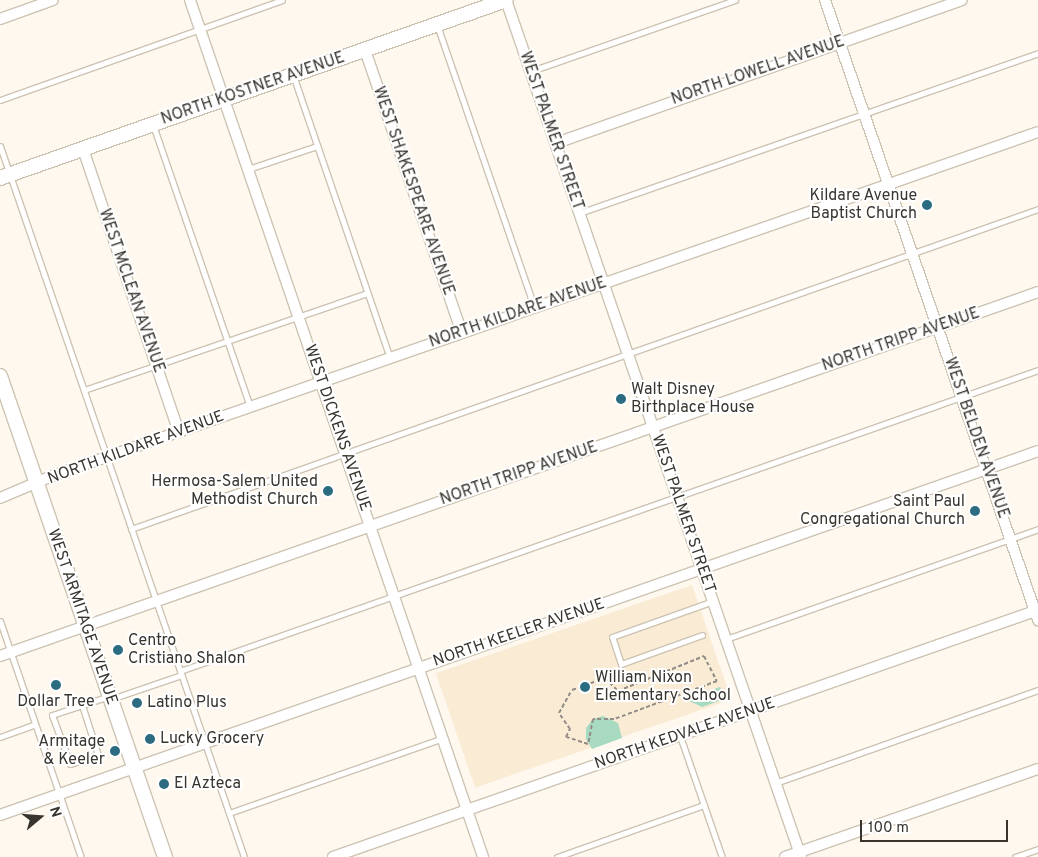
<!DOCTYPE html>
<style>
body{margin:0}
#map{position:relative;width:1038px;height:857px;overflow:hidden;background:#fff8ef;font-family:Overpass,sans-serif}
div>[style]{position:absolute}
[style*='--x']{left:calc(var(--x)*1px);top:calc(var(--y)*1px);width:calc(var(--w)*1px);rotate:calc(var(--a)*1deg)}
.built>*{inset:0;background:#faebd5;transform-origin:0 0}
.green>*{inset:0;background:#a8dac2}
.path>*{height:2px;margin-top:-1px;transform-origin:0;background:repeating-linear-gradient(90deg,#928d86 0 4px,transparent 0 6.5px)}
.roads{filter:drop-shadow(1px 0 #cdc3b3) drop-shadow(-1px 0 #cdc3b3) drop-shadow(0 1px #cdc3b3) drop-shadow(0 -1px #cdc3b3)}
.lane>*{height:5px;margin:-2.5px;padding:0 2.5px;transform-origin:2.5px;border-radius:2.5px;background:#fff}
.street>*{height:10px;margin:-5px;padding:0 5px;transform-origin:5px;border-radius:5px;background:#fff}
.secondary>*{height:14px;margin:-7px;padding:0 7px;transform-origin:7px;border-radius:7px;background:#fff}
.dots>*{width:14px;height:14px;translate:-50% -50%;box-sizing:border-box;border:2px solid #fff;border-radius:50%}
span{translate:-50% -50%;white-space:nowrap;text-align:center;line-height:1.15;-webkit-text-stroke:4px #fff;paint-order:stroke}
.street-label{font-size:16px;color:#38342e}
.poi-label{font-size:16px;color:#38342e}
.right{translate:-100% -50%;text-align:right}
.left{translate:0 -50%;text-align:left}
.north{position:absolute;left:15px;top:792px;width:50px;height:50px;-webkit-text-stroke:4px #fff;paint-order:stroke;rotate:72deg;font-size:14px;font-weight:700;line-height:20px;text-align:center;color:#38342e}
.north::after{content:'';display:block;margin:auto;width:18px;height:22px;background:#38342e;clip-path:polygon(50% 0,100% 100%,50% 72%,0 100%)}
.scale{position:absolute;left:860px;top:820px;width:148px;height:22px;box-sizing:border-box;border:2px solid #38342e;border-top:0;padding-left:6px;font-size:15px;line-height:18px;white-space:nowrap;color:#38342e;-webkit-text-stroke:4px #fff;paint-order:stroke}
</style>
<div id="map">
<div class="built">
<div style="left:692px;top:585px;width:121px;height:271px;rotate:71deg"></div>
</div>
<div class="green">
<div style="clip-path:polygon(720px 687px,725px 699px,702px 707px,685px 699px)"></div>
<div style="clip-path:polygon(603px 716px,618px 723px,622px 738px,592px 749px,586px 739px,586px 728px,593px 719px)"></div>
</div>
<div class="path">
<div style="--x:704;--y:656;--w:28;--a:63"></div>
<div style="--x:717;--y:681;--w:110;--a:159.7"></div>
<div style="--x:614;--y:719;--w:21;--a:180"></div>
<div style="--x:593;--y:719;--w:25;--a:101"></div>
<div style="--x:588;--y:744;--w:23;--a:-162"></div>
<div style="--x:566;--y:737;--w:9;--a:-63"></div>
<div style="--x:570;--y:729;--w:19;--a:-125"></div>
<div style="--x:559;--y:713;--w:26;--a:-61"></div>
<div style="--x:572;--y:690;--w:35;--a:-20"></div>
<div style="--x:605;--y:678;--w:18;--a:45"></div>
<div style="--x:618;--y:691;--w:93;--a:-22.1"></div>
</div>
<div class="roads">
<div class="lane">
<div style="--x:437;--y:25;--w:298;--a:71"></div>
<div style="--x:531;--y:71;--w:216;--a:-19.2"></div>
<div style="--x:293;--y:75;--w:299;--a:71.1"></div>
<div style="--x:0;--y:100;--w:299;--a:-19.5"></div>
<div style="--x:153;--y:125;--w:298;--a:71"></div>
<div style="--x:0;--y:146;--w:752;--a:71.06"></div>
<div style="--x:248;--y:169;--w:73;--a:-18.4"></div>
<div style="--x:579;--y:213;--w:486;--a:-19.2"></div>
<div style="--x:84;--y:390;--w:299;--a:-18.9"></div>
<div style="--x:131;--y:529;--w:962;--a:-19.43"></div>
<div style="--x:0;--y:621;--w:250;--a:71.1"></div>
<div style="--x:702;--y:635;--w:86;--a:160.3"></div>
<div style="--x:621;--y:664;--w:28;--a:-108"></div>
<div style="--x:612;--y:637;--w:107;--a:-19.6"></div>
<div style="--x:726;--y:639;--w:331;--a:-19.4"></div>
<div style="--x:180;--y:671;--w:909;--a:-19.33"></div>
<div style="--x:111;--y:699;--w:74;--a:-18.9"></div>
<div style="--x:82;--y:705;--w:52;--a:72.3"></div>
<div style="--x:98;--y:755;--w:29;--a:162"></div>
<div style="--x:70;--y:764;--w:52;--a:-110.2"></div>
<div style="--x:52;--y:715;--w:60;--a:-18.4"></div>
<div style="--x:680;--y:736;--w:128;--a:70.9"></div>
<div style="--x:0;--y:737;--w:37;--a:-20"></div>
<div style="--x:775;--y:783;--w:279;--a:-19.5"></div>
<div style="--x:229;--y:813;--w:227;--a:-19.3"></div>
<div style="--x:557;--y:857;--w:156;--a:-19.5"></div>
<div style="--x:1015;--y:857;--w:24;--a:-19"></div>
</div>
<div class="street">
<div style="--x:190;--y:0;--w:906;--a:71.12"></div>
<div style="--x:506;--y:0;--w:906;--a:71.01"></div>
<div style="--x:825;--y:0;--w:656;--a:71.04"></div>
<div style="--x:0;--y:19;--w:56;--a:-19.7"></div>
<div style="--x:365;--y:50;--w:299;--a:71.1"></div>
<div style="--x:556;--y:143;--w:430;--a:-19.4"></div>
<div style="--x:83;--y:149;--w:299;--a:71.3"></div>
<div style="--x:0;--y:498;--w:56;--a:-22.9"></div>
<div style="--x:52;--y:476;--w:1044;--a:-19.23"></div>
<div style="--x:0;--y:656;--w:1100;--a:-19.32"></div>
<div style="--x:0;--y:815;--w:1100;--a:-19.32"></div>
<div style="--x:333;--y:857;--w:747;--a:-19.31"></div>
<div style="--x:785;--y:857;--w:268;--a:-19.2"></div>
</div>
<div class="secondary">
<div style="--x:0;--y:178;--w:536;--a:-19.38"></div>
<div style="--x:0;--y:376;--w:509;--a:71.07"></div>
</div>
</div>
<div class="dots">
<div style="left:927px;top:205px;background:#2c6c80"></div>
<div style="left:621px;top:399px;background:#2c6c80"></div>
<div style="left:328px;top:491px;background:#2c6c80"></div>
<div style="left:975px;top:511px;background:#2c6c80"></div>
<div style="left:118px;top:650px;background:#2c6c80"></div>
<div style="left:56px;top:685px;background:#2c6c80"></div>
<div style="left:585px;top:687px;background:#2c6c80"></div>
<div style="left:137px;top:703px;background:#2c6c80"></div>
<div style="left:150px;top:739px;background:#2c6c80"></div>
<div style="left:115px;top:751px;background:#2c6c80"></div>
<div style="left:164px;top:784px;background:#2c6c80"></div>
</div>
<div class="street-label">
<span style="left:758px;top:71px;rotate:-19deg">NORTH LOWELL AVENUE</span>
<span style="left:253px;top:89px;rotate:-19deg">NORTH KOSTNER AVENUE</span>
<span style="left:551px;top:131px;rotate:71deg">WEST PALMER STREET</span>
<span style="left:413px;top:191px;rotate:71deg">WEST SHAKESPEARE AVENUE</span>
<span style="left:131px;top:291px;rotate:71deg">WEST MCLEAN AVENUE</span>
<span style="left:518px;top:313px;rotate:-19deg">NORTH KILDARE AVENUE</span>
<span style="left:901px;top:340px;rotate:-19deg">NORTH TRIPP AVENUE</span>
<span style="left:337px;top:428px;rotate:71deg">WEST DICKENS AVENUE</span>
<span style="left:976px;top:438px;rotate:71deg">WEST BELDEN AVENUE</span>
<span style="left:136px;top:448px;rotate:-20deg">NORTH KILDARE AVENUE</span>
<span style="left:519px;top:474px;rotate:-19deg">NORTH TRIPP AVENUE</span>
<span style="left:683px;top:514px;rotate:71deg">WEST PALMER STREET</span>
<span style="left:82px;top:617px;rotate:71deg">WEST ARMITAGE AVENUE</span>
<span style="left:519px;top:633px;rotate:-19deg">NORTH KEELER AVENUE</span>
<span style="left:685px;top:734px;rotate:-19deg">NORTH KEDVALE AVENUE</span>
</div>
<div class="poi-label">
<span class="right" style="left:917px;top:205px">Kildare Avenue<br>Baptist Church</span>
<span class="left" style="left:631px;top:399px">Walt Disney<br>Birthplace House</span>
<span class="right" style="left:318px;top:491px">Hermosa-Salem United<br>Methodist Church</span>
<span class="right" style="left:965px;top:511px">Saint Paul<br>Congregational Church</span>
<span class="left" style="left:128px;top:650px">Centro<br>Cristiano Shalon</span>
<span class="left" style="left:595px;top:687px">William Nixon<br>Elementary School</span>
<span style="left:56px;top:702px">Dollar Tree</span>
<span class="left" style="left:147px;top:703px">Latino Plus</span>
<span class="left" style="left:160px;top:739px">Lucky Grocery</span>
<span class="right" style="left:105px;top:751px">Armitage<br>&amp; Keeler</span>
<span class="left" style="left:174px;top:784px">El Azteca</span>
</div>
<div class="north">N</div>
<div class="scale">100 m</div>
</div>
